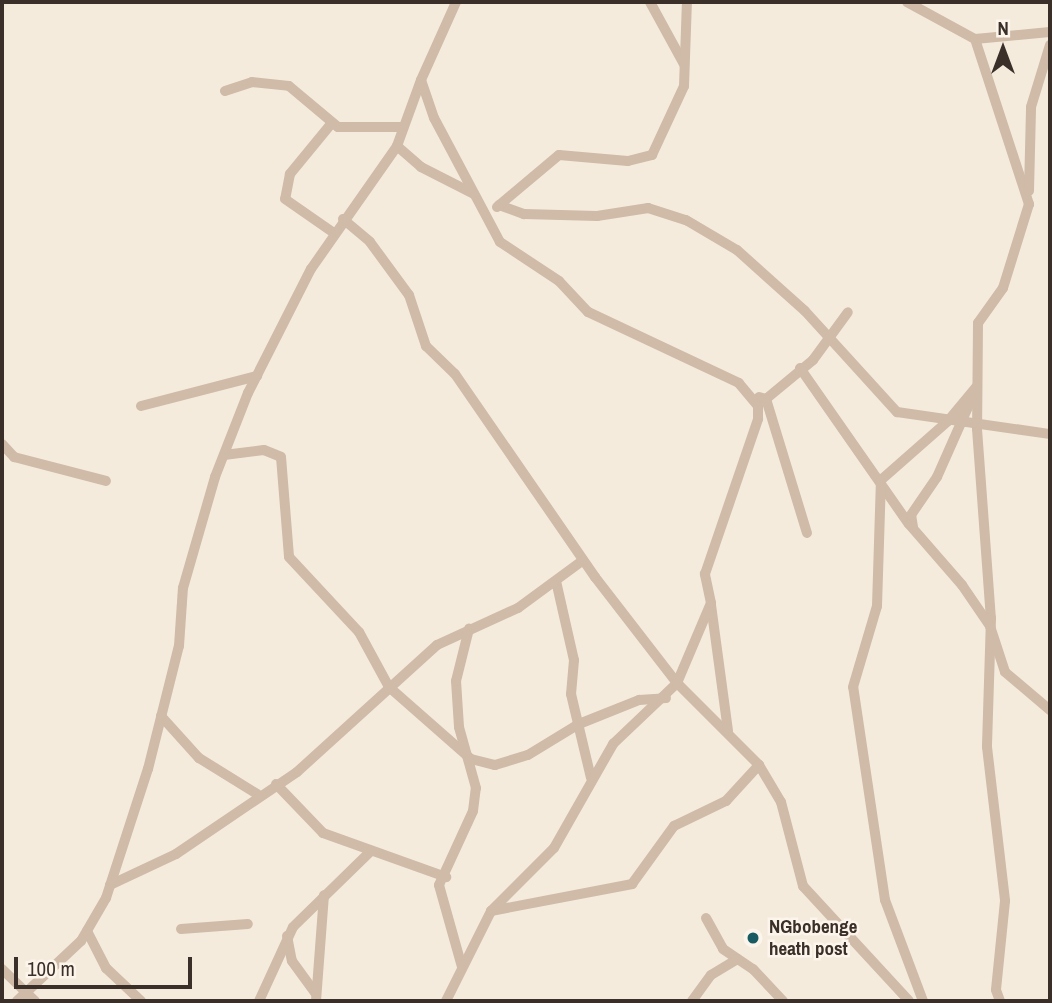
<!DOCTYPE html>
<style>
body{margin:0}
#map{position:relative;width:1052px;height:1003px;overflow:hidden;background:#f5ebdd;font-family:"Archivo Narrow",sans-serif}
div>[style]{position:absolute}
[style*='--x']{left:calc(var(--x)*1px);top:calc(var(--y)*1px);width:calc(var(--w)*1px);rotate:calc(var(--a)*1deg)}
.minor>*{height:10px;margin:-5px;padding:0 5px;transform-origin:5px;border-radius:5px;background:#cfbba7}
.dots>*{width:19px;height:19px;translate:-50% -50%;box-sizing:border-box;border:4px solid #fcf5eb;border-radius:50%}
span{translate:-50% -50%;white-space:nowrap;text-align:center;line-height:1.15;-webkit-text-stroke:5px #fcf5eb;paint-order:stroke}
.poi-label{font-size:19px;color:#3b2f29;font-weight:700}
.left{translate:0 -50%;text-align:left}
.frame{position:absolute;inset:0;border:4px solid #3b2f29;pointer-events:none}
.north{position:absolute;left:968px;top:14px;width:70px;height:70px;-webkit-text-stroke:5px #fcf5eb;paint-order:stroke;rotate:0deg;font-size:19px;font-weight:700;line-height:28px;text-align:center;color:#3b2f29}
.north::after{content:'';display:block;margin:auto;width:24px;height:32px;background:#3b2f29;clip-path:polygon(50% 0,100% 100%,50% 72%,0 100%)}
.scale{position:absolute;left:14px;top:957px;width:178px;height:32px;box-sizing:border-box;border:4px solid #3b2f29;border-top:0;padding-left:9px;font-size:21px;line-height:24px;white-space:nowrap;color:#3b2f29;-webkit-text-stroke:5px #fcf5eb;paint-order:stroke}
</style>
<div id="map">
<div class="minor">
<div style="--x:650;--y:2;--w:71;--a:61.3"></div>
<div style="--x:907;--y:2;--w:77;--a:28.6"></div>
<div style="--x:975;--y:39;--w:75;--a:-5.3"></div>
<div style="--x:975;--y:39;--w:174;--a:71.9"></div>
<div style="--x:1029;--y:204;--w:88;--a:107.2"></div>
<div style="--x:1003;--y:288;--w:43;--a:125.5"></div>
<div style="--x:978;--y:323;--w:106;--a:90.5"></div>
<div style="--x:977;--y:429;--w:190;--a:85.8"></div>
<div style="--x:991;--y:618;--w:129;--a:91.8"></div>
<div style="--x:987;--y:747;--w:155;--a:83.3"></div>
<div style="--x:1005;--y:901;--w:89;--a:95.8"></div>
<div style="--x:996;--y:990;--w:12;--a:70"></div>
<div style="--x:225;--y:91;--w:28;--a:-18"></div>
<div style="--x:252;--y:82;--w:37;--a:6"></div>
<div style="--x:289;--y:86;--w:64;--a:39.9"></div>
<div style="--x:338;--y:127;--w:64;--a:0"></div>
<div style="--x:331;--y:124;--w:65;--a:129.4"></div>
<div style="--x:290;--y:174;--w:25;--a:101"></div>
<div style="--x:285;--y:199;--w:60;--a:34.8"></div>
<div style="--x:397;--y:146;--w:32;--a:41"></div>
<div style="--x:421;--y:167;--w:59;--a:27"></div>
<div style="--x:1029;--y:191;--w:84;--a:-88.6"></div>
<div style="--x:1031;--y:107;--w:65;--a:-73"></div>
<div style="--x:499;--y:205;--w:27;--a:20"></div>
<div style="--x:524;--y:214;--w:73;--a:1.6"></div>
<div style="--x:597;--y:216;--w:52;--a:-8.9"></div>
<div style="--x:648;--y:208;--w:40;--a:18"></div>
<div style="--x:686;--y:220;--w:59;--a:30.5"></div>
<div style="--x:737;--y:250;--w:91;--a:41.9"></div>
<div style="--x:805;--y:311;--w:137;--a:47.7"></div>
<div style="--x:897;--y:412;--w:155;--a:8.2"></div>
<div style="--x:497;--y:207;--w:81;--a:-40"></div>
<div style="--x:559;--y:155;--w:69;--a:5"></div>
<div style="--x:628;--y:161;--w:25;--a:-14"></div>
<div style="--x:652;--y:155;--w:76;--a:-65.1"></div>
<div style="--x:684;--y:86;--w:84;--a:-88"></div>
<div style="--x:343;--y:219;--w:35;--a:40"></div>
<div style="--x:370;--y:242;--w:66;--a:53.7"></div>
<div style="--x:409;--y:295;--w:54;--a:71.6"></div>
<div style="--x:426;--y:346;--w:40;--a:44"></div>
<div style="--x:455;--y:374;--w:247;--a:55.4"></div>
<div style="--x:595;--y:577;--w:134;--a:52.3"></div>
<div style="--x:677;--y:683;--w:116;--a:45"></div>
<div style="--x:759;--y:765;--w:43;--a:59.3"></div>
<div style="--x:781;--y:802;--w:87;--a:75.3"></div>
<div style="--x:803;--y:886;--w:156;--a:47.3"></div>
<div style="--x:800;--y:368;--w:190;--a:55.1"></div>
<div style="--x:909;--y:524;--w:81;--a:49"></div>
<div style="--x:962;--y:585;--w:50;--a:55.7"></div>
<div style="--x:990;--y:626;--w:48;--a:71.9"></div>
<div style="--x:1005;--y:672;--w:59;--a:40.2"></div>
<div style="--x:759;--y:397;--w:7;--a:16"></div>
<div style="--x:766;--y:399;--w:61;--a:-39.7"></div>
<div style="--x:813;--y:360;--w:59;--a:-53.9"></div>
<div style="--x:766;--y:399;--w:140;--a:73"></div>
<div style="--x:141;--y:406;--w:120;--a:-14.5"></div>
<div style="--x:2;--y:444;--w:18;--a:47"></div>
<div style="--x:14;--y:457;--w:95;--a:14.6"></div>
<div style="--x:224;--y:455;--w:40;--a:-7.1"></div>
<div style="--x:264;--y:450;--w:18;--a:22"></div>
<div style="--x:281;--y:457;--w:100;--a:85.4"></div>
<div style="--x:289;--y:557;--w:103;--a:47"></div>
<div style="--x:359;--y:632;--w:63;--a:61.4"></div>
<div style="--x:389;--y:687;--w:109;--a:41.3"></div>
<div style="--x:471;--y:759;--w:25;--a:14"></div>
<div style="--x:495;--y:765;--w:34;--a:-17"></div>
<div style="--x:528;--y:755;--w:60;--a:-31.3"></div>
<div style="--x:579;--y:724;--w:65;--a:-21.8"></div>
<div style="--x:639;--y:700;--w:27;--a:-4"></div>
<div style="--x:913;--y:527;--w:12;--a:-99"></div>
<div style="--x:911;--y:515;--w:46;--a:-55.6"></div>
<div style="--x:937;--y:477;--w:86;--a:-66.1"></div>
<div style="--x:556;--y:581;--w:81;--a:77.2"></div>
<div style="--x:574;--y:660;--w:34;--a:95"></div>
<div style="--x:571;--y:694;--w:86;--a:76.6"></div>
<div style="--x:711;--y:605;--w:127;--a:82.3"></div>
<div style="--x:161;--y:716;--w:57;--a:47.9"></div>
<div style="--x:199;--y:758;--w:68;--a:31.8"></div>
<div style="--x:276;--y:784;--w:68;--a:46.2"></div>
<div style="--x:323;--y:833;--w:131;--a:19.7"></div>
<div style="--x:110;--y:885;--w:73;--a:-25.2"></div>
<div style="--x:176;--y:854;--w:146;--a:-34.1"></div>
<div style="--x:297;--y:772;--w:189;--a:-42.2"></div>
<div style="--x:437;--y:645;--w:89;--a:-24.6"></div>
<div style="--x:518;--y:608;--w:79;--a:-36.3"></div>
<div style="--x:491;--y:911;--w:144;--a:-10.8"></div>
<div style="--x:632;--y:884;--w:72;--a:-54.1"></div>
<div style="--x:674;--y:826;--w:58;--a:-25.7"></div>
<div style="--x:726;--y:801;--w:49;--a:-47.5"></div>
<div style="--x:706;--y:918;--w:35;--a:61"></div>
<div style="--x:723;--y:949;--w:36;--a:34"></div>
<div style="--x:753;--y:969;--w:44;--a:46.8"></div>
<div style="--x:181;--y:929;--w:67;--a:-4.3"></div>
<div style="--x:87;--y:931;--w:42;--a:62.8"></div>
<div style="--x:106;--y:968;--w:48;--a:43.3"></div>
<div style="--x:287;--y:936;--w:25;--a:79"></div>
<div style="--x:292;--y:961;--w:41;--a:54"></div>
<div style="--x:462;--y:967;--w:85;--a:-105.7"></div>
<div style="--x:439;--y:885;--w:81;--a:-65.3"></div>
<div style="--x:473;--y:811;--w:23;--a:-83"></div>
<div style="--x:476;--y:788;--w:63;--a:-105.6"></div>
<div style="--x:459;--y:727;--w:46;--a:-93.7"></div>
<div style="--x:456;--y:681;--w:54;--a:-76"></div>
<div style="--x:2;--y:969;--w:46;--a:44.1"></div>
<div style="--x:17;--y:1001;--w:88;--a:-43.2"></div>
<div style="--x:81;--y:941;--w:50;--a:-59.8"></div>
<div style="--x:106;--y:898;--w:136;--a:-72"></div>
<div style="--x:148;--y:769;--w:127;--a:-75.9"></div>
<div style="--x:179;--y:646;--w:58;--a:-86.1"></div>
<div style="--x:183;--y:588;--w:116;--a:-73.9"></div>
<div style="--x:215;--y:477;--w:90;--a:-68.6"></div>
<div style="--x:248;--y:393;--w:139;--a:-63.1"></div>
<div style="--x:311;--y:269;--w:150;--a:-55"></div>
<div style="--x:397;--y:146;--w:70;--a:-70"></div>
<div style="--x:259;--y:1001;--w:81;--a:-65.3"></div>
<div style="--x:293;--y:927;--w:109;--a:-44.3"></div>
<div style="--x:316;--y:1001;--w:106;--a:-85.7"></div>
<div style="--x:446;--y:1001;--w:101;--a:-63.4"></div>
<div style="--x:491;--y:911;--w:89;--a:-45"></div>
<div style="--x:554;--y:848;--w:120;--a:-60.4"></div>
<div style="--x:613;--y:744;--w:88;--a:-43.6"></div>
<div style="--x:677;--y:683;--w:87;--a:-67"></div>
<div style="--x:711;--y:603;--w:30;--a:-102"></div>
<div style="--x:705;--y:574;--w:164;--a:-71.1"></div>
<div style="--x:758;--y:419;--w:13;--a:-90"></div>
<div style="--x:758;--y:406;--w:30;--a:-130"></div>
<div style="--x:739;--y:383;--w:167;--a:-154.8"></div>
<div style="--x:588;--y:312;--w:42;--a:-133.1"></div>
<div style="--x:559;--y:281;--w:71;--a:-146.5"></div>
<div style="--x:500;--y:242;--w:140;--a:-118"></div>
<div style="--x:434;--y:118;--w:40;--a:-108.9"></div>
<div style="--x:421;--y:80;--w:85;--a:-65.8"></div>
<div style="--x:692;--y:1001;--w:32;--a:-54"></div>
<div style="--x:711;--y:975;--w:31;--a:-31"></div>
<div style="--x:923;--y:1001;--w:108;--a:-110.6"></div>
<div style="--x:885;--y:900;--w:215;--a:-98.5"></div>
<div style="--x:853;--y:687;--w:84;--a:-73.5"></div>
<div style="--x:877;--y:606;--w:126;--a:-88.2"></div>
<div style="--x:881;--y:480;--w:89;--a:-41.4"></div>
<div style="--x:948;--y:421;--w:45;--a:-50.4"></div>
</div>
<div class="dots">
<div style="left:753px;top:938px;background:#195b62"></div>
</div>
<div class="poi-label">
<span class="left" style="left:769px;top:938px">NGbobenge<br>heath post</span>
</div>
<div class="frame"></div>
<div class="north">N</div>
<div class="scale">100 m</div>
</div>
